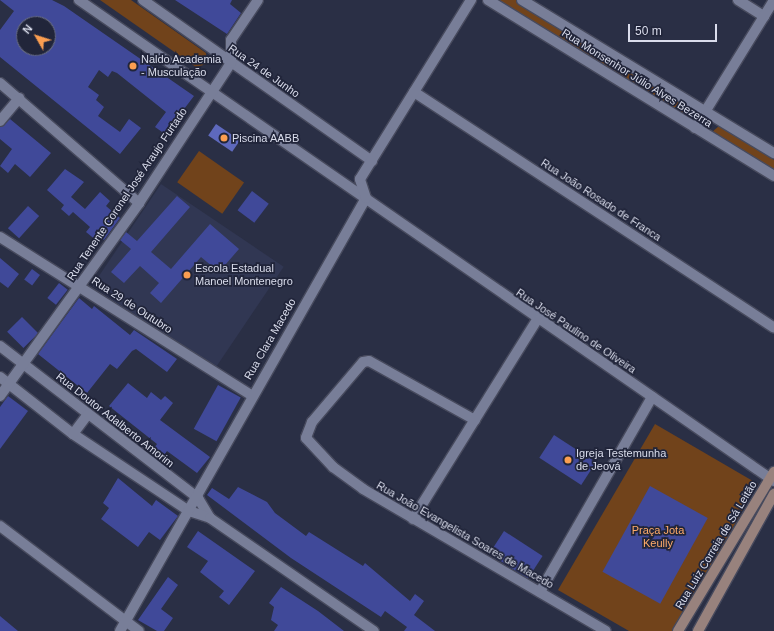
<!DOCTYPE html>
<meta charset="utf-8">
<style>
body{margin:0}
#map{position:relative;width:774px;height:631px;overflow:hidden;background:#2a2f45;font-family:Arial,sans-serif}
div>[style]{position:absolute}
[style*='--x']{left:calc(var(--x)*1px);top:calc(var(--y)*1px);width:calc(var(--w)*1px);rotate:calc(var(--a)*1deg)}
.built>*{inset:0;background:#313753;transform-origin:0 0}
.green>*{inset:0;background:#71431b;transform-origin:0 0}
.water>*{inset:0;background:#5e69bd;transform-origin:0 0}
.building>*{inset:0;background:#404999;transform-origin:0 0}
.roads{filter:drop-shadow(1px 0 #474a5d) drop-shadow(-1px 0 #474a5d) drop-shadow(0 1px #474a5d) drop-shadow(0 -1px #474a5d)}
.minor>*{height:10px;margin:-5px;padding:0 5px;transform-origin:5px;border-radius:5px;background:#787e98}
.tertiary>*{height:10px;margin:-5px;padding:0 5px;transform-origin:5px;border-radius:5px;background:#787e98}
.secondary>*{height:10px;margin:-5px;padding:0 5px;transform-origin:5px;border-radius:5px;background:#98827d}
.dots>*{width:11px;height:11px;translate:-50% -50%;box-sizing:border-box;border:2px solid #21253a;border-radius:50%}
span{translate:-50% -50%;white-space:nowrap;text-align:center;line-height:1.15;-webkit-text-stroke:3.5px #21253a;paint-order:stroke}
.poi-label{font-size:11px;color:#daddec}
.left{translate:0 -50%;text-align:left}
.street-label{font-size:11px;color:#daddec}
.park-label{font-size:11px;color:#ffac6a}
.north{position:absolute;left:16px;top:16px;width:40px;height:40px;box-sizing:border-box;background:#21253a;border:1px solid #6b6f81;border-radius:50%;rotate:309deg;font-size:11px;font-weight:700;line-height:16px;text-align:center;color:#daddec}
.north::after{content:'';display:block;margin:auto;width:14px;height:18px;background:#fb9e51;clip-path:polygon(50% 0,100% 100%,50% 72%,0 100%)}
.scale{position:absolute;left:628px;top:24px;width:89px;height:18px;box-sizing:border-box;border:2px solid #daddec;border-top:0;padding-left:5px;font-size:12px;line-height:14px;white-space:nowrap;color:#daddec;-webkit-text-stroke:3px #21253a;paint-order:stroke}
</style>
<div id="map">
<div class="built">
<div style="left:161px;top:184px;width:148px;height:123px;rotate:34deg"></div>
</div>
<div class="green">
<div style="clip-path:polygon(100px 0,131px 0,206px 53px,207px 64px,196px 67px)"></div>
<div style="clip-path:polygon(496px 0,516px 0,695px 112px,694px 116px,690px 119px)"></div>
<div style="clip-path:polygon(719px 126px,774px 160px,774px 172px,712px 132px)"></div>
<div style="left:199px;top:151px;width:55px;height:38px;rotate:35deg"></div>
<div style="clip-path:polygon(655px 424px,758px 484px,673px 631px,629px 631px,558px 590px)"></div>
</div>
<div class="water">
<div style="left:216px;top:124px;width:29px;height:14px;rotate:34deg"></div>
</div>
<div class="building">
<div style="clip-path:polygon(evenodd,0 0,52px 0,64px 6px,194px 96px,165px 134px,155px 127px,166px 112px,117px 73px,112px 71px,108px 77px,99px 70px,88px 87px,99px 95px,96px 100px,104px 107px,98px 116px,120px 132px,129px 119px,141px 128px,120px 154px,0 57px,0 30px,14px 11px,0 0,24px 24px,48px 24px,48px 48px,24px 48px,24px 24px)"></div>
<div style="clip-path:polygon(175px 0,232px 0,230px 4px,241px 13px,227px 34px)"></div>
<div style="clip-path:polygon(10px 119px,51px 153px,30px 177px,15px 164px,8px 173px,0 166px,12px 149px,0 139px,0 127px)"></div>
<div style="clip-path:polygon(65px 169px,84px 182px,71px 197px,85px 209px,100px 192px,110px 201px,106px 206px,120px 218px,104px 240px,100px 237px,97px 241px,86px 232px,90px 227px,73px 212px,69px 216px,61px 209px,64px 205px,47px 190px)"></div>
<div style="left:252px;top:191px;width:21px;height:24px;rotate:37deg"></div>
<div style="clip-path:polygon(177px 196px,190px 207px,151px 252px,171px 269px,210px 224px,239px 249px,219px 272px,201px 257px,161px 303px,150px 293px,159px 283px,140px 266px,124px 283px,111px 272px,131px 249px,120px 240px,126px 232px,137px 241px)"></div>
<div style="left:28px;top:206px;width:15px;height:30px;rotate:42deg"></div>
<div style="clip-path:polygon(0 258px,19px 274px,8px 288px,0 282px)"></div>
<div style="left:32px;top:269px;width:10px;height:13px;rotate:37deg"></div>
<div style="left:59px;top:283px;width:11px;height:19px;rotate:38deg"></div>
<div style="clip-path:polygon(79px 298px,92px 309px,94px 306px,130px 335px,134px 330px,177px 359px,167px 372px,136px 349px,132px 351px,117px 369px,110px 364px,87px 393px,38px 354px)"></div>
<div style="left:22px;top:317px;width:23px;height:21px;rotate:45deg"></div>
<div style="clip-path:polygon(128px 383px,147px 398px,151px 392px,161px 400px,165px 396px,173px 403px,160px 420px,210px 457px,197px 473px,167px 451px,162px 458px,153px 450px,157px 444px,109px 406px)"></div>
<div style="left:218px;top:385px;width:26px;height:50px;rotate:29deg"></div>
<div style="clip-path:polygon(8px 396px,28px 411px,0 449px,0 407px)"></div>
<div style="left:554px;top:435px;width:50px;height:27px;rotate:33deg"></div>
<div style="clip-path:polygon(118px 478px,152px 506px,156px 500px,178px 516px,160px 540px,149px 532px,138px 547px,101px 519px,109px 508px,103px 503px)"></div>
<div style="left:650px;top:486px;width:66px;height:98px;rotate:29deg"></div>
<div style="clip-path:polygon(238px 487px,267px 502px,275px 513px,306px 536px,309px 532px,363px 566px,365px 563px,410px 601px,415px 594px,424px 601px,414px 615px,435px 631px,404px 631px,407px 627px,385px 611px,381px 617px,291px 558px,207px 495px,212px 488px,229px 499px)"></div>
<div style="clip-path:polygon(198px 531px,255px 571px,229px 605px,219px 597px,224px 591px,200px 572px,208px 561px,187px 547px)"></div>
<div style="left:504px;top:531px;width:46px;height:27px;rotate:33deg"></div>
<div style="clip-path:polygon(168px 577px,178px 585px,161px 609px,173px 618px,164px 631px,157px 631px,138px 620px)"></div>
<div style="clip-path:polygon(281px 587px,318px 611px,344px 631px,274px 631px,278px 625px,271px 620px,274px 607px,269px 603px)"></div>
<div style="clip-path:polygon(0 616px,18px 631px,0 631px)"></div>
</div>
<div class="roads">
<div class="minor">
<div style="--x:79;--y:0;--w:845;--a:34.69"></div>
<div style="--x:143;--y:0;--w:280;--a:35.1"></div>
<div style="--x:738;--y:0;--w:31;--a:32"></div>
<div style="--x:0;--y:83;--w:184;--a:40.8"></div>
<div style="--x:414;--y:92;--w:430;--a:33.2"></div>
<div style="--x:0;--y:121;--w:30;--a:-50"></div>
<div style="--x:695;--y:128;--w:150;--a:-58.3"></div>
<div style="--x:0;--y:237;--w:297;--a:32.2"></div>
<div style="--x:0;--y:346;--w:250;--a:37.5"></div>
<div style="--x:198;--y:498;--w:23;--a:59"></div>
<div style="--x:0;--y:377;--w:93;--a:38"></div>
<div style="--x:73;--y:434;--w:139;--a:33.6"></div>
<div style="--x:189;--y:511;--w:22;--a:18"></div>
<div style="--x:210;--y:518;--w:199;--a:34.6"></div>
<div style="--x:0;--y:396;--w:238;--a:-54.2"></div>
<div style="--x:139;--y:203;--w:168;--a:-56.7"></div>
<div style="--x:231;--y:63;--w:23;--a:-90"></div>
<div style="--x:231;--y:40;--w:48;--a:-56"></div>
<div style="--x:475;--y:420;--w:121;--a:-150.9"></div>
<div style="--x:369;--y:361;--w:6;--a:171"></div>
<div style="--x:363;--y:362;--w:79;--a:130.4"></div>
<div style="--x:312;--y:422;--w:17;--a:111"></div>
<div style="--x:306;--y:438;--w:40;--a:47"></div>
<div style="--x:333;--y:467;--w:37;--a:36"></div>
<div style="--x:363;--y:489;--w:281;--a:30.3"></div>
<div style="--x:73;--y:434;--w:25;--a:-53"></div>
<div style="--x:413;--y:519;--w:234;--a:-58.1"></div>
<div style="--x:0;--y:526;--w:174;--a:37.1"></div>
<div style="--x:540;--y:592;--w:225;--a:-60.1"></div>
<div style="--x:120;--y:631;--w:498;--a:-60.4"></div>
<div style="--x:366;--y:198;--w:20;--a:-108"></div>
<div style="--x:360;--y:179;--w:211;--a:-58.2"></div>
</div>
<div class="tertiary">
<div style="--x:488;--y:0;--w:336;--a:31.6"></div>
<div style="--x:522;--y:0;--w:295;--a:31.3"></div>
</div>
<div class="secondary">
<div style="--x:678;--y:631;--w:186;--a:-58.9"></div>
<div style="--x:698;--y:631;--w:157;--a:-61"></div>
</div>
</div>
<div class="dots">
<div style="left:133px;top:66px;background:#fb9e51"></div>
<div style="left:224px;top:138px;background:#fb9e51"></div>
<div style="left:187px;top:275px;background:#fb9e51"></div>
<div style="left:568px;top:460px;background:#fb9e51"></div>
</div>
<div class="poi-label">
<span class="left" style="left:141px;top:66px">Naldo Academia<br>- Musculação</span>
<span class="left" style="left:232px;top:138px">Piscina AABB</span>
<span class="left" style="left:195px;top:275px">Escola Estadual<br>Manoel Montenegro</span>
<span class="left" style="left:576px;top:460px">Igreja Testemunha<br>de Jeová</span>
</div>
<div class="street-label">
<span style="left:264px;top:71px;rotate:35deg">Rua 24 de Junho</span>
<span style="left:637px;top:78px;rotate:32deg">Rua Monsenhor Júlio Alves Bezerra</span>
<span style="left:127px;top:194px;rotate:-56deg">Rua Tenente Coronel José Araujo Furtado</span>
<span style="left:601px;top:200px;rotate:33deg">Rua João Rosado de Franca</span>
<span style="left:132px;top:305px;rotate:33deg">Rua 29 de Outubro</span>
<span style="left:576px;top:331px;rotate:34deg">Rua José Paulino de Oliveira</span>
<span style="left:270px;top:339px;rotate:-60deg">Rua Clara Macedo</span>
<span style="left:115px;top:420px;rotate:38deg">Rua Doutor Adalberto Amorim</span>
<span style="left:465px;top:535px;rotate:30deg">Rua João Evangelista Soares de Macedo</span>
<span style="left:716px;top:545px;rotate:-59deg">Rua Luiz Correia de Sá Leitão</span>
</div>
<div class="park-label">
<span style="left:658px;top:537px">Praça Jota<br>Keully</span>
</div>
<div class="north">N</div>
<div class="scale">50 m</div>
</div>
